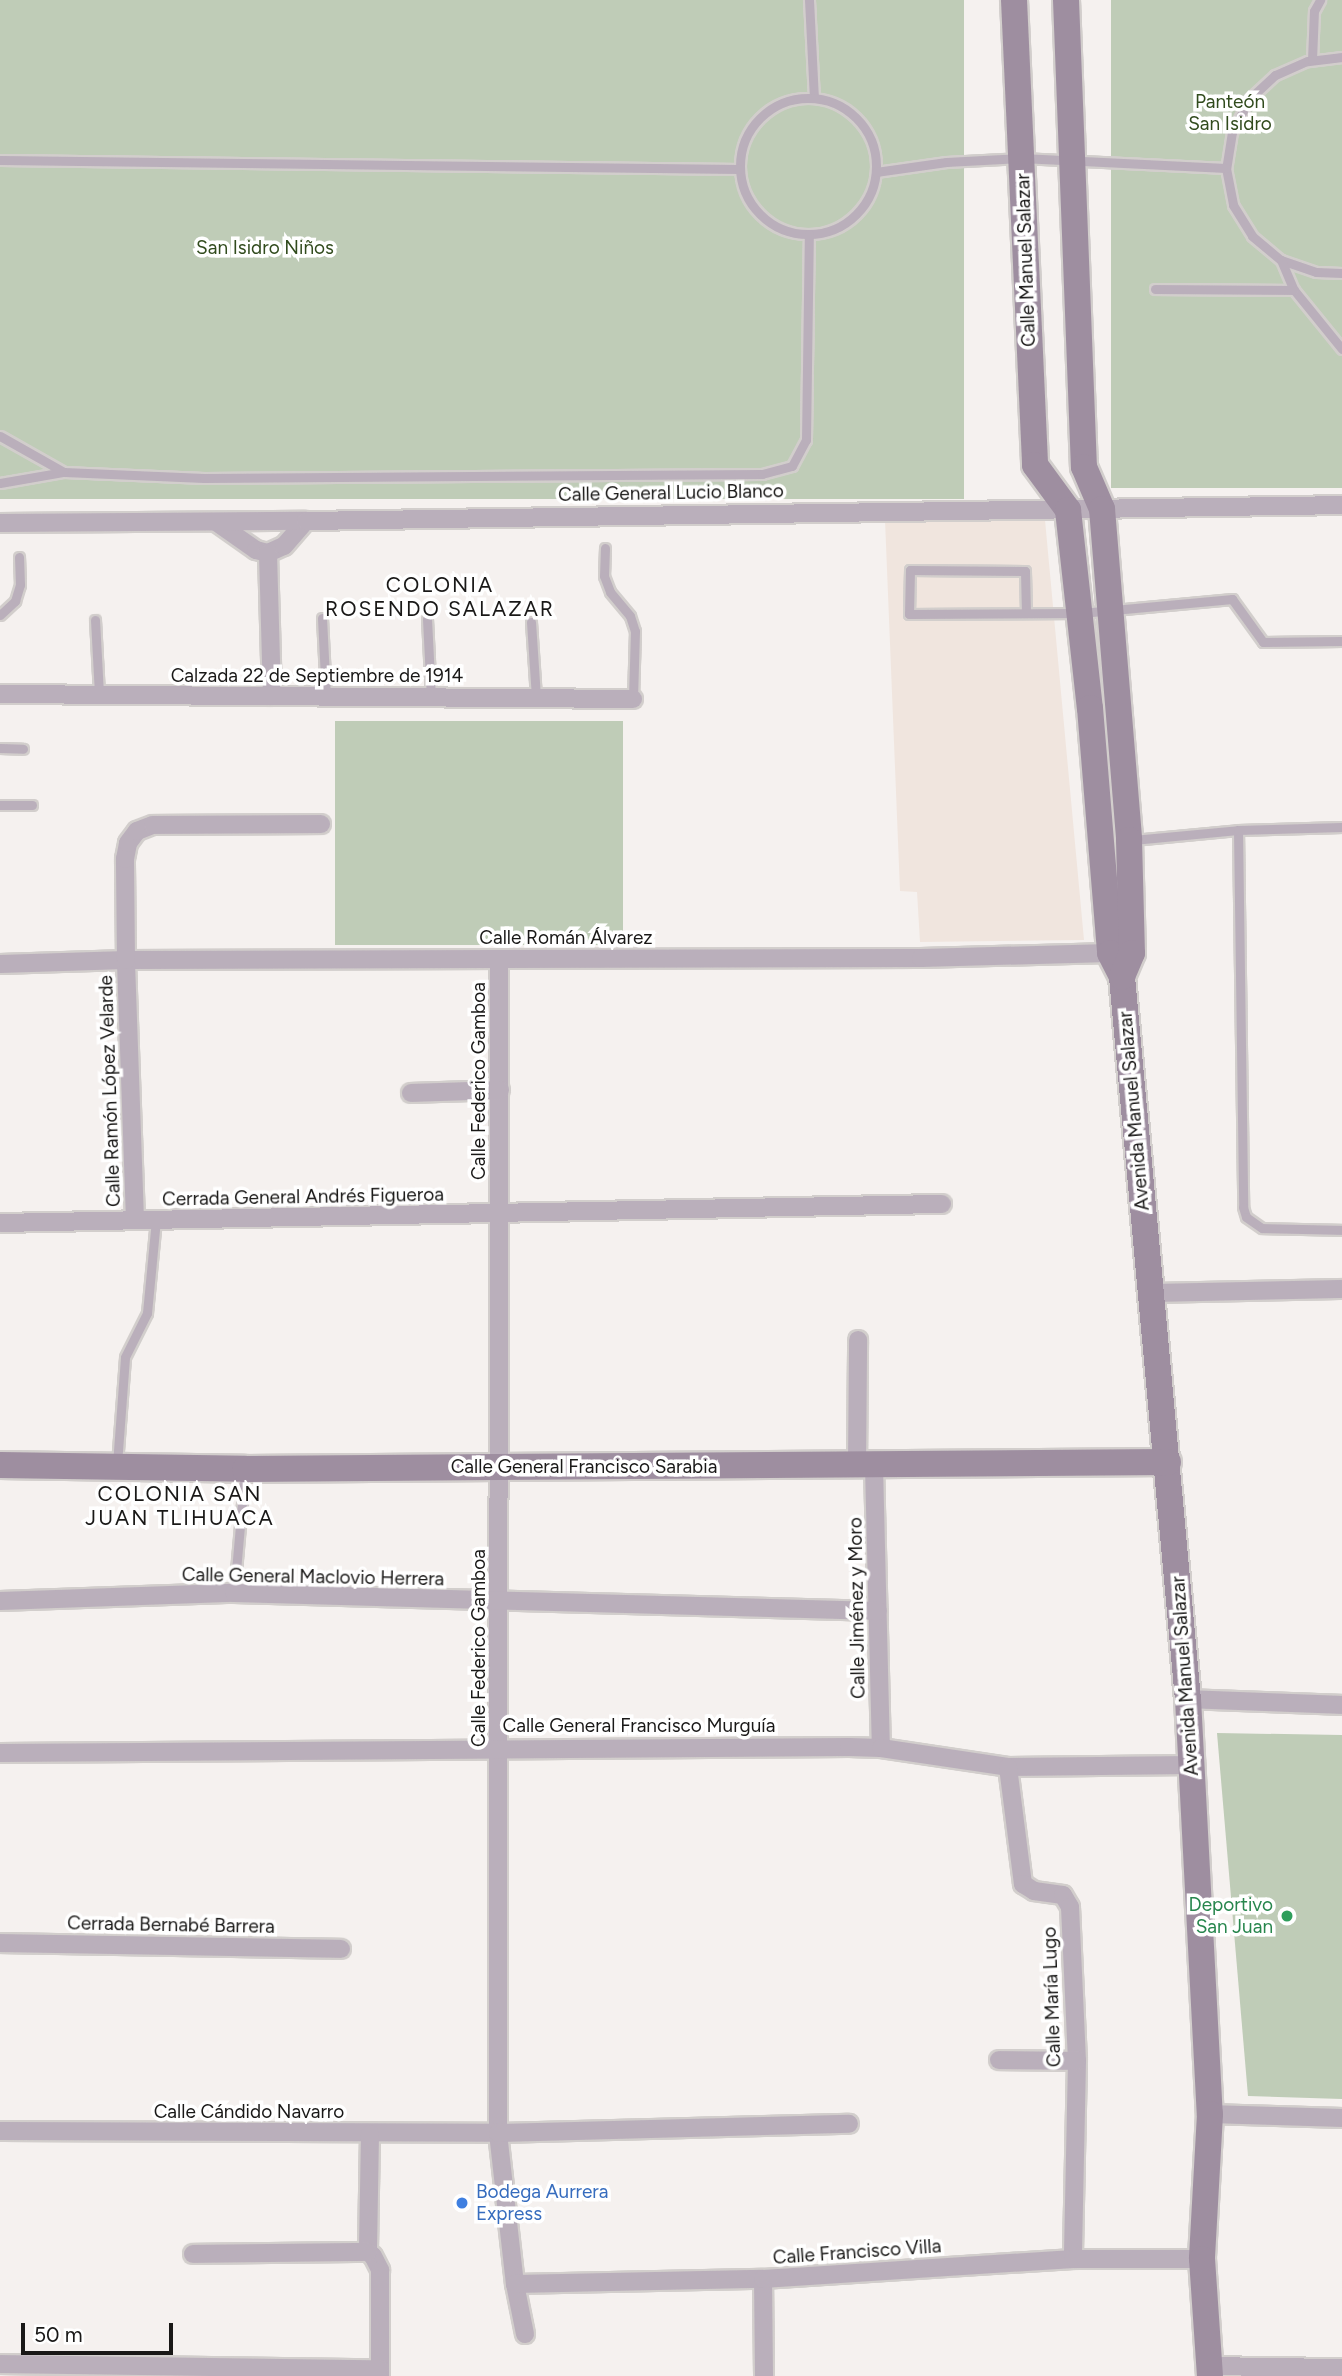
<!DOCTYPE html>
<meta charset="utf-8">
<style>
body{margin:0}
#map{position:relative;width:1342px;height:2376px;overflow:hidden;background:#f5f1ef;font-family:Figtree,sans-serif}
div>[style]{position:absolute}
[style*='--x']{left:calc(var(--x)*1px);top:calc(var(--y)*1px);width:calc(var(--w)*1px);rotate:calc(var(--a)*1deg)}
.built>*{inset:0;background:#f0e5de}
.green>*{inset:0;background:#bfccb7;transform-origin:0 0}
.roads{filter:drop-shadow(2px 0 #d2cecc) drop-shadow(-2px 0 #d2cecc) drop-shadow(0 2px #d2cecc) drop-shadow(0 -2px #d2cecc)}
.lane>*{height:9px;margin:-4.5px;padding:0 4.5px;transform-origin:4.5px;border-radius:4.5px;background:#baafbb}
.lane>.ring{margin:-4.5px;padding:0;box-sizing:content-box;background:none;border:9px solid #baafbb;border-radius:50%}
.street>*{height:18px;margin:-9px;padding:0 9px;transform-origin:9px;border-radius:9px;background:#baafbb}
.secondary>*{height:26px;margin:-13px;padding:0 13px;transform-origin:13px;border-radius:13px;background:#9e8ea0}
.dots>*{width:19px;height:19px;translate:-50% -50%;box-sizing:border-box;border:4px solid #fff;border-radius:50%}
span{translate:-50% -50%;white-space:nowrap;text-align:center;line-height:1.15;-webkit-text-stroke:7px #fff;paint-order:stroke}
.park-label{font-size:19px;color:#314b1d}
.street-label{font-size:19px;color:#191817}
.leisure-label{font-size:19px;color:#27864d}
.right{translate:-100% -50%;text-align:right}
.shop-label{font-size:19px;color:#366cbe}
.left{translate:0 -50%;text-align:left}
.neighbourhood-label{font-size:21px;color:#191817;letter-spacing:2px}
.scale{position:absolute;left:21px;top:2323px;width:152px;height:32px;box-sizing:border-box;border:4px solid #191817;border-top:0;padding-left:9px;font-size:21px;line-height:24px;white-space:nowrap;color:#191817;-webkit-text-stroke:5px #fff;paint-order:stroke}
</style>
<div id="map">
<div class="built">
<div style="clip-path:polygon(885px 520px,1045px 520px,1084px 940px,920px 942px,917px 892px,900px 891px)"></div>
</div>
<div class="green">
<div style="left:0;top:0;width:964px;height:499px"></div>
<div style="left:1111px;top:0;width:231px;height:488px"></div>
<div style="left:335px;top:721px;width:288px;height:224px"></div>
<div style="clip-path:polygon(1217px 1733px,1342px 1735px,1342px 2099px,1248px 2096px)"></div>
</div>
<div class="roads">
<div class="lane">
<div style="--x:809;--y:0;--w:98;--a:87.1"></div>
<div style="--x:1342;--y:57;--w:35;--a:173"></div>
<div style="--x:1307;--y:61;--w:35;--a:156"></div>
<div style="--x:1275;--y:75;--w:35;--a:137"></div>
<div style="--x:1249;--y:99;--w:37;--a:117"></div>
<div style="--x:1232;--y:132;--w:36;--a:99"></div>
<div style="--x:1226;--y:168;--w:38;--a:79"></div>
<div style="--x:1233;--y:205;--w:36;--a:58"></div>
<div style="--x:1252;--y:236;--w:38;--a:40"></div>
<div style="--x:1281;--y:260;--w:37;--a:19"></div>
<div style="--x:1316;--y:272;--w:26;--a:2"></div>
<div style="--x:1312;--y:60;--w:49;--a:-87.7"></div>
<div style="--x:1314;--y:11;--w:13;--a:-61"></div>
<div class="ring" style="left:740px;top:98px;width:127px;height:127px"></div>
<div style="--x:0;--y:160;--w:739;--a:0.7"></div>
<div style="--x:876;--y:172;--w:71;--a:-8.1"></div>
<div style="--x:946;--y:162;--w:75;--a:-3.1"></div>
<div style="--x:1021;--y:158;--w:205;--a:2.8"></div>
<div style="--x:1281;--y:260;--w:33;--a:67"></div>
<div style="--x:1294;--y:290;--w:76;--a:50.9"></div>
<div style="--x:1155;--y:289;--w:139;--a:0.4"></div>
<div style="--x:0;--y:436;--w:73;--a:29.4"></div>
<div style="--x:64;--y:472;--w:140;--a:2.5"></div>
<div style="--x:204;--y:478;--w:558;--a:-0.41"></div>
<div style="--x:762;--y:474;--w:31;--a:-15"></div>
<div style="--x:792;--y:466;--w:30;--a:-62"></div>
<div style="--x:806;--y:440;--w:206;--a:-89.2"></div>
<div style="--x:0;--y:483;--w:65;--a:-9.8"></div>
<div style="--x:605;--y:548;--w:28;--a:92"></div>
<div style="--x:604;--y:576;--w:17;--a:69"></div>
<div style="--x:610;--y:592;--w:31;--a:50"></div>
<div style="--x:630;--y:616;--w:16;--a:72"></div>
<div style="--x:635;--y:631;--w:68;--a:91.7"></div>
<div style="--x:1026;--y:613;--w:42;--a:-91.4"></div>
<div style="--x:1025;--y:571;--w:115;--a:-179.5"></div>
<div style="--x:910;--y:570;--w:44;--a:91.3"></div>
<div style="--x:909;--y:614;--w:172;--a:-0.3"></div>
<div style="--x:1081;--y:613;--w:152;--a:-5.3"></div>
<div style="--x:1232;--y:599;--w:53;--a:54.2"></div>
<div style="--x:1263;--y:642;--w:79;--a:-0.7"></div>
<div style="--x:0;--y:615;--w:21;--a:-43"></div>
<div style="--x:15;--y:601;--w:17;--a:-73"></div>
<div style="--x:20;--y:585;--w:28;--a:-92"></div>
<div style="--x:322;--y:618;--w:79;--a:87.1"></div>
<div style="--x:427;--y:619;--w:78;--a:87.1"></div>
<div style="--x:95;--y:620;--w:75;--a:86.9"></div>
<div style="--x:531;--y:622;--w:76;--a:86.2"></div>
<div style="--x:0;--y:748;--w:23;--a:2"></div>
<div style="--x:0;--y:805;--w:32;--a:0"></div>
<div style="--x:1238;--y:830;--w:377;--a:89.2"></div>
<div style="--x:1243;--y:1207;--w:10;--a:73"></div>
<div style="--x:1246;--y:1217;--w:19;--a:35"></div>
<div style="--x:1262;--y:1228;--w:80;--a:1.4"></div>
<div style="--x:1133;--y:840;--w:105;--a:-5.4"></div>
<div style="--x:1238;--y:830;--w:104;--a:-1.7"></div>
<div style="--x:117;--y:1464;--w:107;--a:-85.7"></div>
<div style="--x:125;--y:1357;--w:49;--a:-63.4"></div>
<div style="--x:147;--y:1313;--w:93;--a:-84.5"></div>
<div style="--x:234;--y:1593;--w:123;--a:-84.9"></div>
</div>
<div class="street">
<div style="--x:216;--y:522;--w:49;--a:35"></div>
<div style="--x:256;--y:550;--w:12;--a:14"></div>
<div style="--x:268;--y:553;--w:17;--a:-24"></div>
<div style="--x:284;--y:546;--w:33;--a:-49"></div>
<div style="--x:0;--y:523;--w:306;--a:-0.4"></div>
<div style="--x:306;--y:521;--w:1036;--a:-0.88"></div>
<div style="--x:268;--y:553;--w:143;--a:88.4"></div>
<div style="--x:0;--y:694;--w:633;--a:0.45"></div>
<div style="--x:499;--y:959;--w:1174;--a:90.05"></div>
<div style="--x:498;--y:2133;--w:152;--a:83.6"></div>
<div style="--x:515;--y:2284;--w:51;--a:78.7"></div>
<div style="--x:0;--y:964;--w:126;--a:-1.8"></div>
<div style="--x:126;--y:960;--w:795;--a:-0.14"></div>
<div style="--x:921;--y:958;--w:197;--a:-1.5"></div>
<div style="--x:411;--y:1093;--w:89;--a:-1.9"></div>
<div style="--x:135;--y:1220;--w:260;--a:-92"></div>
<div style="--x:126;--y:960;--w:101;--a:-90.6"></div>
<div style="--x:125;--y:859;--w:16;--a:-79"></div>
<div style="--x:128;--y:843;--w:15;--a:-53"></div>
<div style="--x:137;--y:831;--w:17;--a:-21"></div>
<div style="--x:153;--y:825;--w:168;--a:-0.3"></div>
<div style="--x:0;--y:1223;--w:942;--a:-1.16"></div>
<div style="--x:1151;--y:1293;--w:191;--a:-1.2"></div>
<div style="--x:857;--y:1466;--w:126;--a:-89.5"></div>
<div style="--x:874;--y:1466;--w:282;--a:88.6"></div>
<div style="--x:0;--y:1601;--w:234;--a:-2"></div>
<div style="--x:234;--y:1593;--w:644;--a:1.6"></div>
<div style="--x:1188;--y:1699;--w:154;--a:2.2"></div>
<div style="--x:0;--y:1753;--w:849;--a:-0.4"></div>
<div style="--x:849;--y:1747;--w:32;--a:2"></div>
<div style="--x:881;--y:1748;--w:128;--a:8.5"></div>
<div style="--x:1008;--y:1767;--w:184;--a:-0.6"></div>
<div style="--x:1008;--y:1767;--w:118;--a:82.7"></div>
<div style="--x:1023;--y:1884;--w:13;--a:32"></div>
<div style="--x:1034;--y:1891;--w:29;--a:8"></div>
<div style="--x:1063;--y:1895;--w:14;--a:60"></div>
<div style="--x:1070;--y:1907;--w:154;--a:87.4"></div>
<div style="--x:1077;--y:2061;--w:198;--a:91.2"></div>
<div style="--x:0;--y:1943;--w:341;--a:1"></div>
<div style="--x:999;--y:2060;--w:78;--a:0.7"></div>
<div style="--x:1210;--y:2114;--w:132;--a:1.7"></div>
<div style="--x:0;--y:2131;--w:498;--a:0.2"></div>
<div style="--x:498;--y:2133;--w:351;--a:-1.5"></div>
<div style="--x:370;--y:2134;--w:118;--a:91"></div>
<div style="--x:368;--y:2252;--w:6;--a:39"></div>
<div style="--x:373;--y:2256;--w:16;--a:63"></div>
<div style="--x:380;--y:2270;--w:106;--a:90"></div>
<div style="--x:193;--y:2254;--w:175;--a:-0.7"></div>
<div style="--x:763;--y:2279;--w:97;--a:89.4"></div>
<div style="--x:515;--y:2284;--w:248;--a:-1.2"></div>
<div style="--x:763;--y:2279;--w:311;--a:-3.7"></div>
<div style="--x:1073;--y:2259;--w:129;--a:0"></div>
<div style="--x:0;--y:2364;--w:380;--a:0.8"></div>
<div style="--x:1208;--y:2366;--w:134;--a:0.9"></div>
</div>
<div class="secondary">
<div style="--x:1014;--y:0;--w:465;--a:87.4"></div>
<div style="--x:1035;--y:465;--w:56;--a:53.7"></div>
<div style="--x:1068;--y:510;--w:199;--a:83.7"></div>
<div style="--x:1090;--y:708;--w:246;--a:85.3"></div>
<div style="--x:1110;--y:953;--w:27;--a:63"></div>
<div style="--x:1122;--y:977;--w:725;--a:84.78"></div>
<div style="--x:1188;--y:1699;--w:416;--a:87"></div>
<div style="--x:1210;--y:2114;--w:145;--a:93.2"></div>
<div style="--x:1202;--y:2259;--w:117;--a:86.1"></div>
<div style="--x:1066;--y:0;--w:467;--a:87.8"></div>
<div style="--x:1084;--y:467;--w:46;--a:66.8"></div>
<div style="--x:1102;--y:509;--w:332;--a:85.3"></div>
<div style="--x:1129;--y:840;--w:113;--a:88.5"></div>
<div style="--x:1132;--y:953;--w:26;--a:113"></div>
<div style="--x:0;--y:1465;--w:245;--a:0.9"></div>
<div style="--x:245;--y:1469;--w:923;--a:-0.43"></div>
</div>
</div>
<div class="dots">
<div style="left:1287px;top:1916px;background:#2e9e5b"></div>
<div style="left:462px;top:2203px;background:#3f7fe0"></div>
</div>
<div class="park-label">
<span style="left:1230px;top:113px">Panteón<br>San Isidro</span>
<span style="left:265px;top:248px">San Isidro Niños</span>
</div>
<div class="street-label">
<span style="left:1026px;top:260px;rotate:-92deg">Calle Manuel Salazar</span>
<span style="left:671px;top:493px;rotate:-1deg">Calle General Lucio Blanco</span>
<span style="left:317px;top:676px">Calzada 22 de Septiembre de 1914</span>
<span style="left:566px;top:938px">Calle Román Álvarez</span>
<span style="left:479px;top:1081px;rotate:-90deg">Calle Federico Gamboa</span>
<span style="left:110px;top:1091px;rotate:-92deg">Calle Ramón López Velarde</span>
<span style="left:1134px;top:1111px;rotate:-95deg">Avenida Manuel Salazar</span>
<span style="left:303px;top:1197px;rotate:-1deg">Cerrada General Andrés Figueroa</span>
<span style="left:584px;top:1467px">Calle General Francisco Sarabia</span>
<span style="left:313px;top:1577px;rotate:1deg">Calle General Maclovio Herrera</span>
<span style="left:857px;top:1608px;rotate:-91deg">Calle Jiménez y Moro</span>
<span style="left:479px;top:1648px;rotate:-90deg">Calle Federico Gamboa</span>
<span style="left:1185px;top:1676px;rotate:-94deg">Avenida Manuel Salazar</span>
<span style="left:639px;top:1726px">Calle General Francisco Murguía</span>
<span style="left:171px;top:1925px;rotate:1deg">Cerrada Bernabé Barrera</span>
<span style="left:1052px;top:1997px;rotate:-92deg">Calle María Lugo</span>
<span style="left:249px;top:2112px">Calle Cándido Navarro</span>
<span style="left:857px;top:2252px;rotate:-4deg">Calle Francisco Villa</span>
</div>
<div class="leisure-label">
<span class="right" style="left:1273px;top:1916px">Deportivo<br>San Juan</span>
</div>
<div class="shop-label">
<span class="left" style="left:476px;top:2203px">Bodega Aurrera<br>Express</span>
</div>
<div class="neighbourhood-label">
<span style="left:440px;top:597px">COLONIA<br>ROSENDO SALAZAR</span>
<span style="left:180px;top:1506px">COLONIA SAN<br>JUAN TLIHUACA</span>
</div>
<div class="scale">50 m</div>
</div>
